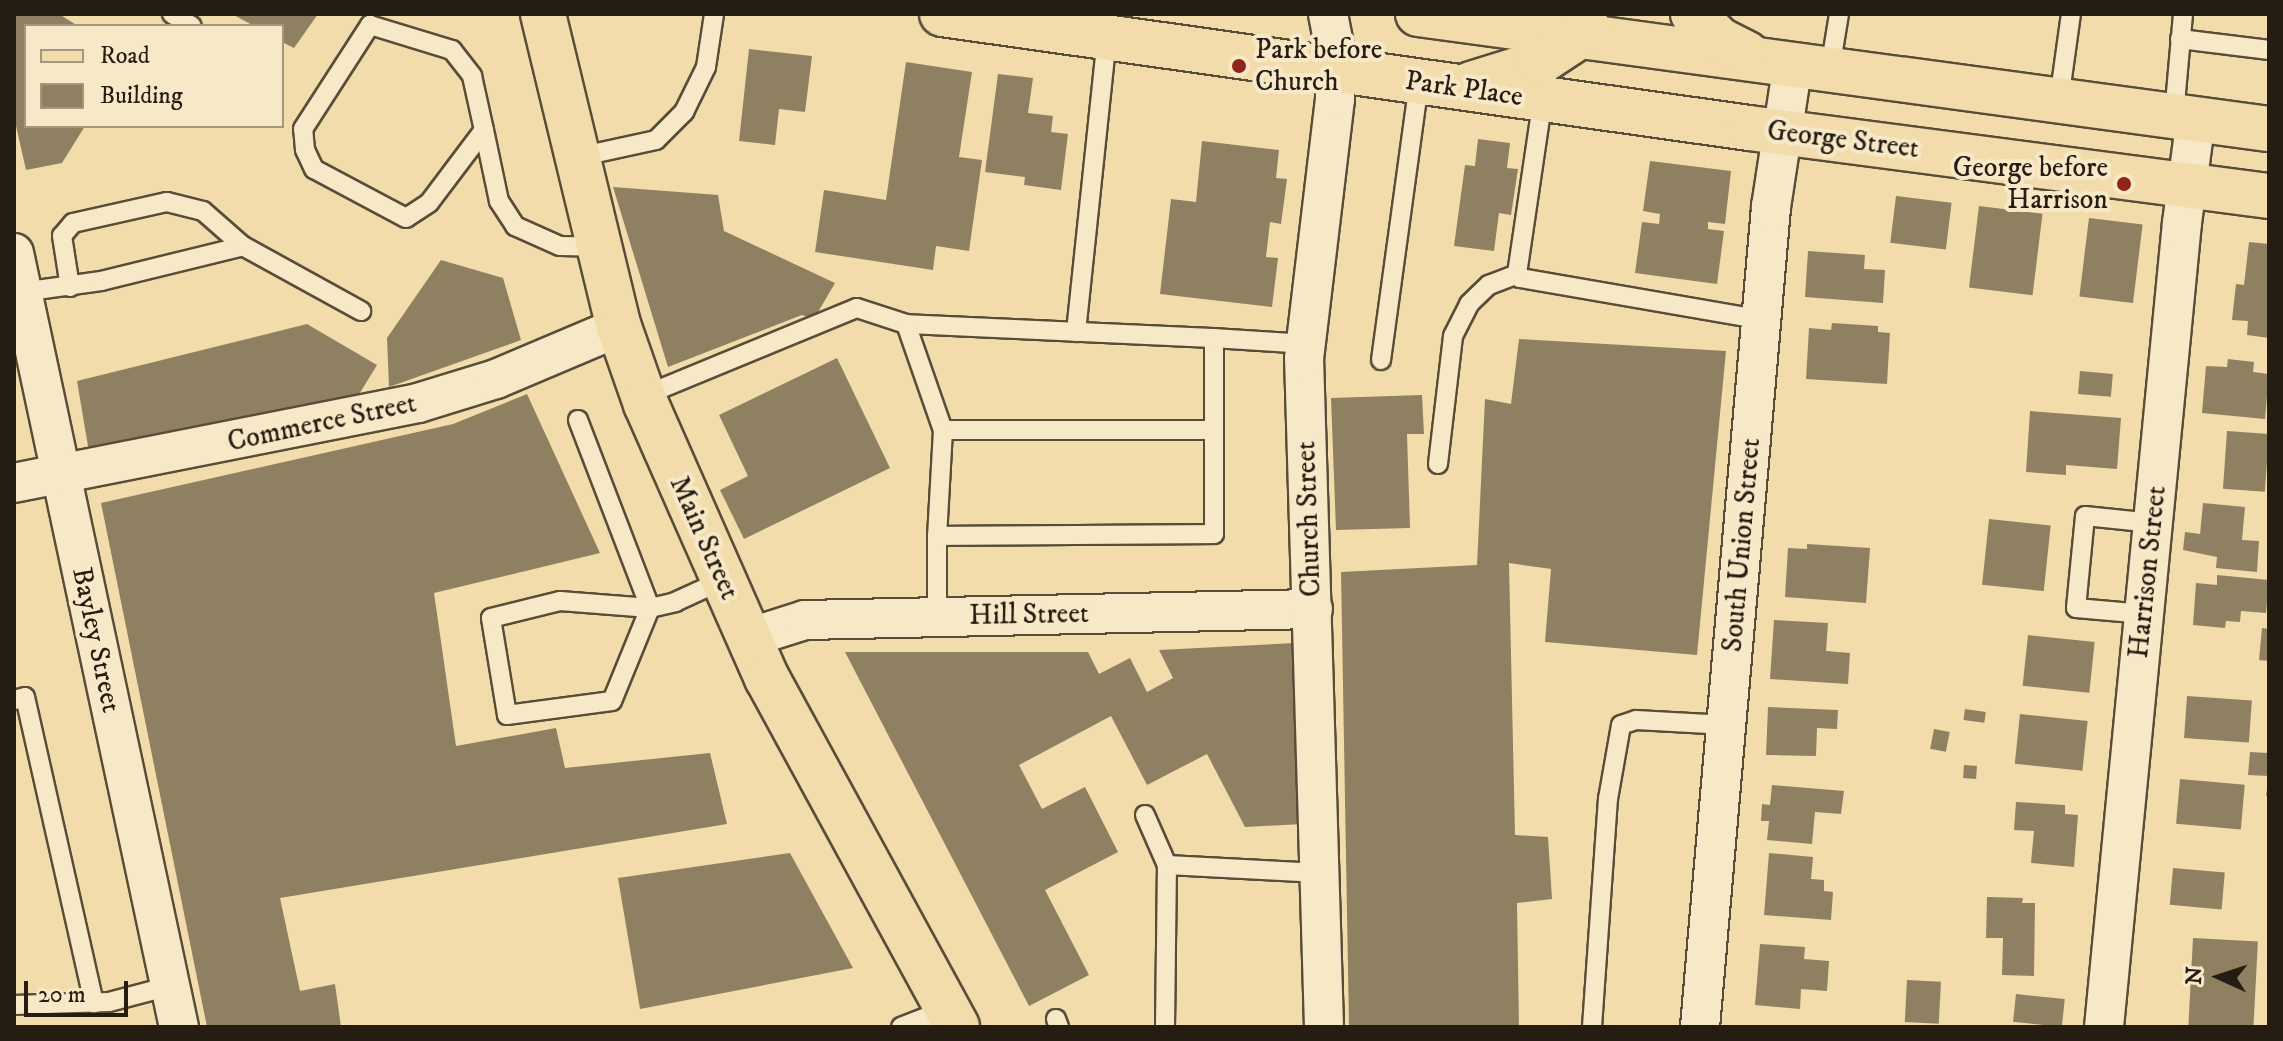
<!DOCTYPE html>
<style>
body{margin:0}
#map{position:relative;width:2283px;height:1041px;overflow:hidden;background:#f2dcab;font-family:"IM FELL DW Pica",serif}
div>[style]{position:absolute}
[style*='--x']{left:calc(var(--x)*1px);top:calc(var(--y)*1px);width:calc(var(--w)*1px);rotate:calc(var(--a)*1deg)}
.building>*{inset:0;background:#908062;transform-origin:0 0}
.roads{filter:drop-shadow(2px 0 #584d38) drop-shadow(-2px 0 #584d38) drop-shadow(0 2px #584d38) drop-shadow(0 -2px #584d38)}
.service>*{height:18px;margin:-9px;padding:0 9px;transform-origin:9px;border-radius:9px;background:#f7e8c8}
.minor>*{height:38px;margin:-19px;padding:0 19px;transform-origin:19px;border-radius:19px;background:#f7e8c8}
.primary>*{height:44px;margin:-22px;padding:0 22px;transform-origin:22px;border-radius:22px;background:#f2dcab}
.dots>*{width:22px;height:22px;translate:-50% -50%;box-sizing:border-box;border:4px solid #f7e8c8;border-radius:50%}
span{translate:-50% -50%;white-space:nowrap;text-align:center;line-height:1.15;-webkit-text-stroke:8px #f7e8c8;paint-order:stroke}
.poi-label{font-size:28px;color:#251d12}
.left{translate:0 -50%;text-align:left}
.right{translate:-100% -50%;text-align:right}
.street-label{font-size:28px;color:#251d12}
.frame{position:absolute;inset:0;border:16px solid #251d12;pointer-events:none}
.legend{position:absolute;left:24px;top:24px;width:260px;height:104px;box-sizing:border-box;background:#f7e8c8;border:2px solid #a3977f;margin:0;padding:10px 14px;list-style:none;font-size:24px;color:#251d12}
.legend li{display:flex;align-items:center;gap:16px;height:40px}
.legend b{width:40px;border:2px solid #a3977f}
.north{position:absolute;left:2179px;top:937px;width:80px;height:80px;-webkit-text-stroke:6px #f7e8c8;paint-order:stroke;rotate:273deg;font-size:22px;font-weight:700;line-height:32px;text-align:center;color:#251d12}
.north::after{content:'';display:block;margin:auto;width:28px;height:36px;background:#251d12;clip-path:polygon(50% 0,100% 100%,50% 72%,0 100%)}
.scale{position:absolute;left:24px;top:981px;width:104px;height:36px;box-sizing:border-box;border:4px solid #251d12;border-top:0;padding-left:10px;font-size:24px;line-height:28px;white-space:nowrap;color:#251d12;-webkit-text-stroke:6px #f7e8c8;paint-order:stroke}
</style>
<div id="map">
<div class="building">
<div style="clip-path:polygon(14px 14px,59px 14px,78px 26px,26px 26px,26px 126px,85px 126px,62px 163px,26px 170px,14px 117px)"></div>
<div style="clip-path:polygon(232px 14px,318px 14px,294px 48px,282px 42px,282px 26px,254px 26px)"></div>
<div style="clip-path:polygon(749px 49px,812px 56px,805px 112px,779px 109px,775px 145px,739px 141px)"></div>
<div style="clip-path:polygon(906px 62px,972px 72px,959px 157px,982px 160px,969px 251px,936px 246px,933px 270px,815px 252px,824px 190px,886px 200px)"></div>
<div style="clip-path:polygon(998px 74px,1033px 78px,1028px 113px,1053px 116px,1051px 132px,1068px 134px,1061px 190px,1024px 185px,1025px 177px,985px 172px)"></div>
<div style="clip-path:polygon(1478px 139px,1510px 143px,1507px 168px,1518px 169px,1511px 215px,1499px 213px,1494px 251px,1454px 246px,1465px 165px,1475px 166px)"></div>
<div style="clip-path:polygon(1202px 141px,1279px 150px,1276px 178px,1287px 179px,1281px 224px,1270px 222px,1266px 257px,1278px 258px,1272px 307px,1160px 294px,1171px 199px,1196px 202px)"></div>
<div style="clip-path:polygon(1650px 161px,1731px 171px,1725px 224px,1708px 222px,1708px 229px,1724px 231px,1717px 284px,1635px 273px,1642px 222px,1659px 224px,1660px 214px,1643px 211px)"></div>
<div style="clip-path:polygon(613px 187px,718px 195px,724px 231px,835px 283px,814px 319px,802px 315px,668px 367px)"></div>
<div style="left:1896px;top:196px;width:56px;height:47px;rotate:7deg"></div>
<div style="left:1979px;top:206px;width:64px;height:82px;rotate:7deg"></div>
<div style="left:2089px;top:218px;width:54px;height:79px;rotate:7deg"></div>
<div style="clip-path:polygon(2249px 242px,2269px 244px,2269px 338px,2247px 335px,2248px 321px,2232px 320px,2236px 284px,2244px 285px)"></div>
<div style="clip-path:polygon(1808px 251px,1865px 255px,1864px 269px,1885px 270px,1883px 303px,1805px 297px)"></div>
<div style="clip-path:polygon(441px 260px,503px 278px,521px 340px,389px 387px,387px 338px)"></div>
<div style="clip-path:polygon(1832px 323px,1878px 326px,1878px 332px,1890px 333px,1887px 384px,1806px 379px,1809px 328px,1831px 330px)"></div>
<div style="clip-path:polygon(307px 324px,377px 365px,358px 396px,89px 452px,77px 381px)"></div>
<div style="clip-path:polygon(1519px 339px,1726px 351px,1697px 655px,1545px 642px,1551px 569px,1509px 563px,1515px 835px,1548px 837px,1552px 899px,1517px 903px,1519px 1027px,1349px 1027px,1341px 572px,1477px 565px,1485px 399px,1511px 404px)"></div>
<div style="clip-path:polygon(837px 358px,890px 468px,744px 539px,720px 490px,748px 476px,719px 415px)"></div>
<div style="clip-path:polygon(2228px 359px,2254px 362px,2253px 372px,2269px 374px,2265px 419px,2202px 413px,2206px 366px,2227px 367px)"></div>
<div style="left:2080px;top:371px;width:33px;height:23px;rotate:5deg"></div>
<div style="clip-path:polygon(527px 394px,600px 553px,434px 593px,456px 746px,556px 728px,565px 768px,710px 753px,727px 824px,280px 898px,300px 991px,335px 984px,341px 1027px,207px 1027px,101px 503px,453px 424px)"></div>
<div style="clip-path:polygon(1422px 395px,1424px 434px,1407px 434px,1410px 528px,1336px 530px,1331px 398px)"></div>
<div style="clip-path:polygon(2030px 411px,2121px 418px,2117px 469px,2066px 465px,2066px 475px,2026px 472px)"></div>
<div style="left:2227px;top:431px;width:42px;height:58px;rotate:4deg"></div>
<div style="clip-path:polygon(2203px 503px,2245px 507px,2242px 540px,2259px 541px,2257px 572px,2216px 568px,2217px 557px,2183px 550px,2185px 532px,2200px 534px)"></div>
<div style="left:1989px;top:519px;width:62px;height:66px;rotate:6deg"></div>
<div style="clip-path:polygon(1807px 544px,1870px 548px,1866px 603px,1785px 597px,1788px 548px,1807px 549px)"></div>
<div style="clip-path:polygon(2217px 575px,2269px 580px,2266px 613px,2241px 611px,2240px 622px,2226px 621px,2225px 628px,2193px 625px,2196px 583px,2217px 585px)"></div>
<div style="clip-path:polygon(1774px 620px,1828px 623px,1826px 651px,1850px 653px,1848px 684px,1770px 679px)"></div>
<div style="clip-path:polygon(2262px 628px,2269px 629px,2269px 661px,2259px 660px)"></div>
<div style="left:2028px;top:635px;width:67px;height:51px;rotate:6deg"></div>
<div style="clip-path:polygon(1294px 643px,1303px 824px,1245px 827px,1207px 754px,1147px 785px,1111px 716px,1019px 765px,1042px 809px,1085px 787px,1118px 852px,1045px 890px,1089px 975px,1029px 1006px,845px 652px,1088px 652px,1099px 674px,1130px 658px,1147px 692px,1173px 678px,1159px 650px)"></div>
<div style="left:2187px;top:696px;width:65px;height:42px;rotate:4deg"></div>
<div style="clip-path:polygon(1768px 707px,1838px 710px,1837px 729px,1817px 728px,1816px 756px,1766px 755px)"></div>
<div style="left:1965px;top:709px;width:21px;height:11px;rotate:8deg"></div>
<div style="left:2020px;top:714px;width:68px;height:50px;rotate:6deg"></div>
<div style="left:1934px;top:729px;width:16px;height:20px;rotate:11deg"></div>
<div style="clip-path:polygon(2250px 752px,2269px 753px,2269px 796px,2266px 796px,2269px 776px,2248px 775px)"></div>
<div style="left:1964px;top:765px;width:13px;height:13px;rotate:4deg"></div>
<div style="left:2180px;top:779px;width:65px;height:45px;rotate:5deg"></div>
<div style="clip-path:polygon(1772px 785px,1844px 791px,1841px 814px,1815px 812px,1812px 844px,1767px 840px,1769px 821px,1761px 821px,1762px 804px,1770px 805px)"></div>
<div style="clip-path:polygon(2016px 802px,2065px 805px,2065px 814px,2078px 815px,2074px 867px,2031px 863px,2034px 831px,2014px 830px)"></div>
<div style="clip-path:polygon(790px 853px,853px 968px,640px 1009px,618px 878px)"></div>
<div style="clip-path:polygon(1769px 853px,1813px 857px,1811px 879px,1824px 880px,1824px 891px,1833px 892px,1831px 920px,1764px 915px)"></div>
<div style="left:2173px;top:868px;width:52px;height:37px;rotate:5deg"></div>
<div style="clip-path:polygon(1987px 897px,2023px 898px,2022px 903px,2035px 903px,2034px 976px,2002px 975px,2003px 938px,1986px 938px)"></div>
<div style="left:2193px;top:938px;width:65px;height:89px;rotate:3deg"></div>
<div style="clip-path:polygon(1760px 944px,1805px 947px,1804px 959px,1829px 961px,1827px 991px,1801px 989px,1800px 1009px,1755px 1005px)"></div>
<div style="left:1907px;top:980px;width:34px;height:42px;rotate:3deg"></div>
<div style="left:2016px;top:994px;width:49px;height:28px;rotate:6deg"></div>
</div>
<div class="roads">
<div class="service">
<div style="--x:172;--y:14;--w:23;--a:31"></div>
<div style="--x:2180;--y:39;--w:90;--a:7"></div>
<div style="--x:1830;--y:69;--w:56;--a:-80.7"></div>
<div style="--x:1543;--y:98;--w:178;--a:98.4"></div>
<div style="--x:1517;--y:274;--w:5;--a:53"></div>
<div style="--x:1520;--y:278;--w:246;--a:9.8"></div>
<div style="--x:2059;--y:100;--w:87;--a:-82.1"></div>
<div style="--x:2174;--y:115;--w:101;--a:-84.9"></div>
<div style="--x:484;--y:130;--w:91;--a:127"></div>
<div style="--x:429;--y:203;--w:27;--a:147"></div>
<div style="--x:406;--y:218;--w:104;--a:-152"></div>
<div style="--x:314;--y:169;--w:21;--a:-115"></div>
<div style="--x:305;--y:150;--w:21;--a:-95"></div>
<div style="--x:303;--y:129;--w:124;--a:-57.2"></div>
<div style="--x:370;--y:25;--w:86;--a:17"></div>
<div style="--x:452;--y:50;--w:33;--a:52"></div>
<div style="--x:472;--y:76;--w:55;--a:77.5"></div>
<div style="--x:484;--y:130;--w:73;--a:78.1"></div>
<div style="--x:499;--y:201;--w:30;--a:57"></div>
<div style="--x:515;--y:226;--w:49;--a:24"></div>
<div style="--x:560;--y:246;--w:39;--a:1"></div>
<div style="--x:578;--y:157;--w:80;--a:-12.3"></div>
<div style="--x:656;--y:140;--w:40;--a:-45"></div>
<div style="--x:684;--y:112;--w:50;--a:-63.9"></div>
<div style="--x:706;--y:67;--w:54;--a:-81.4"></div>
<div style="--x:70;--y:287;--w:52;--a:-98.9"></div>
<div style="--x:62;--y:236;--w:17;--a:-50"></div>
<div style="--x:73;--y:223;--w:96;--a:-12.6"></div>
<div style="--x:167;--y:202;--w:37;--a:14"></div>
<div style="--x:203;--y:211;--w:53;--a:41.2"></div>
<div style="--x:22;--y:292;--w:80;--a:-7.9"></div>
<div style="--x:101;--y:281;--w:146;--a:-13.8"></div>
<div style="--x:243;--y:246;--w:135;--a:28.8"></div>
<div style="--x:1076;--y:332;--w:296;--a:-84"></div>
<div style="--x:1214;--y:338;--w:92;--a:3.7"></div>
<div style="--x:1381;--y:360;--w:281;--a:-82.2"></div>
<div style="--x:643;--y:396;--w:231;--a:-22.4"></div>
<div style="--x:857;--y:308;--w:52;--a:18.1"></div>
<div style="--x:578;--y:420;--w:201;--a:69"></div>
<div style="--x:650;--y:608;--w:100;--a:112.2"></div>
<div style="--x:612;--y:701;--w:106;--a:172.4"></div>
<div style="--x:507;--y:715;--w:98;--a:-99.4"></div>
<div style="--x:491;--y:618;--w:71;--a:-13.8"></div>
<div style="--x:560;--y:601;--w:90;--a:4.4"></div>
<div style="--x:650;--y:608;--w:26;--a:-13"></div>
<div style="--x:675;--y:602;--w:53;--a:-24.6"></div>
<div style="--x:943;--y:430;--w:271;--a:0"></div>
<div style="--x:1438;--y:464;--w:129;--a:-83.3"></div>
<div style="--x:1453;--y:336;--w:36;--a:-63"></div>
<div style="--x:1469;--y:304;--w:28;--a:-44"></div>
<div style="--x:1489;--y:285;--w:30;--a:-21"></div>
<div style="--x:2144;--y:614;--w:68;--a:-175"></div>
<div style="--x:2076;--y:608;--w:92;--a:-84.4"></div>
<div style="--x:2085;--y:516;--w:68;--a:5.9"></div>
<div style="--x:937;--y:617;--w:81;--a:-90"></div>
<div style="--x:937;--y:536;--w:277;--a:-0.4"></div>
<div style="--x:1214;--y:534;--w:196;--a:-90"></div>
<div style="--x:1214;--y:338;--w:308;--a:-177.4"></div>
<div style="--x:906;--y:324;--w:112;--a:70.8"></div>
<div style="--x:943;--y:430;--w:106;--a:93.2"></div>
<div style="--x:14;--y:700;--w:11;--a:-15"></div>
<div style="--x:25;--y:697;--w:314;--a:77.3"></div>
<div style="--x:1145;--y:815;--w:55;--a:66.3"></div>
<div style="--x:14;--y:1005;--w:95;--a:-1.8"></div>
<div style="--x:109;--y:1002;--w:63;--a:-14.7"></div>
<div style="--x:1056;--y:1019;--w:9;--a:69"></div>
<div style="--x:901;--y:1027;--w:49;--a:-21.4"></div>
<div style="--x:1165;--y:1027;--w:162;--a:-89.3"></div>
<div style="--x:1167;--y:865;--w:153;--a:3"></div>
<div style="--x:1592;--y:1027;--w:229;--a:-86"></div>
<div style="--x:1608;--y:799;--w:75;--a:-80"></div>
<div style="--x:1621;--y:725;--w:16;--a:-18"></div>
<div style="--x:1636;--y:720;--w:91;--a:3.1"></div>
</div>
<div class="minor">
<div style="--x:14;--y:253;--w:791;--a:77.97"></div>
<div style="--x:14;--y:483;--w:412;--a:-11.2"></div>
<div style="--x:418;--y:403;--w:82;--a:-17.1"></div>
<div style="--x:496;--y:379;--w:134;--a:-22.9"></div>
<div style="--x:748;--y:638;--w:60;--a:-17.5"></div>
<div style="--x:805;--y:620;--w:508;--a:-1.24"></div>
<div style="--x:1324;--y:1027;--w:668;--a:-91.71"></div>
<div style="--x:1304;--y:359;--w:262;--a:-83.2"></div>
<div style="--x:1335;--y:99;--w:49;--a:-90"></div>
<div style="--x:1335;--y:50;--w:37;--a:-101"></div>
<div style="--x:1700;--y:1027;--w:823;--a:-85.05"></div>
<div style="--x:1771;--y:207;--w:145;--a:-81.3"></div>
<div style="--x:2104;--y:1027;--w:808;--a:-84.46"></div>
<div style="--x:2182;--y:223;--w:106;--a:-82.4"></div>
</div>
<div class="primary">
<div style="--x:543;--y:14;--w:322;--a:76.4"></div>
<div style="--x:619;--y:327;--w:82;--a:70.7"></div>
<div style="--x:646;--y:404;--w:300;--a:66.2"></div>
<div style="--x:767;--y:678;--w:397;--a:61.4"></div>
<div style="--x:942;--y:14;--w:815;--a:8.04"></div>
<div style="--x:1749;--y:128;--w:524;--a:7.45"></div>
<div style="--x:1418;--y:14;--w:859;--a:7.7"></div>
<div style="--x:1693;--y:14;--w:37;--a:44"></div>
<div style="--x:1720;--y:40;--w:30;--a:27"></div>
<div style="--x:1471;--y:84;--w:71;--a:-17.2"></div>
<div style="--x:1539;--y:63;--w:60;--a:-33.4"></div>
</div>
</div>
<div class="dots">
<div style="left:1239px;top:66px;background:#8f2418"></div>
<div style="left:2124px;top:184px;background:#8f2418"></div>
</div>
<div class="poi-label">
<span class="left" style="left:1255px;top:66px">Park before<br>Church</span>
<span class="right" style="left:2108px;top:184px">George before<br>Harrison</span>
</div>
<div class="street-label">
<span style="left:1464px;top:89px;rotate:8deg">Park Place</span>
<span style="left:1843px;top:140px;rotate:7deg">George Street</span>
<span style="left:322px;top:423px;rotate:-12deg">Commerce Street</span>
<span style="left:1309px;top:519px;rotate:-92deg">Church Street</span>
<span style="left:704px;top:538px;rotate:66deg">Main Street</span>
<span style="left:1742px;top:545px;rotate:-85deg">South Union Street</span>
<span style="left:2148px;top:572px;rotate:-84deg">Harrison Street</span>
<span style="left:1029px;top:615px;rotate:-1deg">Hill Street</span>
<span style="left:96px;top:640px;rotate:78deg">Bayley Street</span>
</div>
<div class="frame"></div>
<ul class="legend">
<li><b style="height:10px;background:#f2dcab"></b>Road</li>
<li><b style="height:22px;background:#908062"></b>Building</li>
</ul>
<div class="north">N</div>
<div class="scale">20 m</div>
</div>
